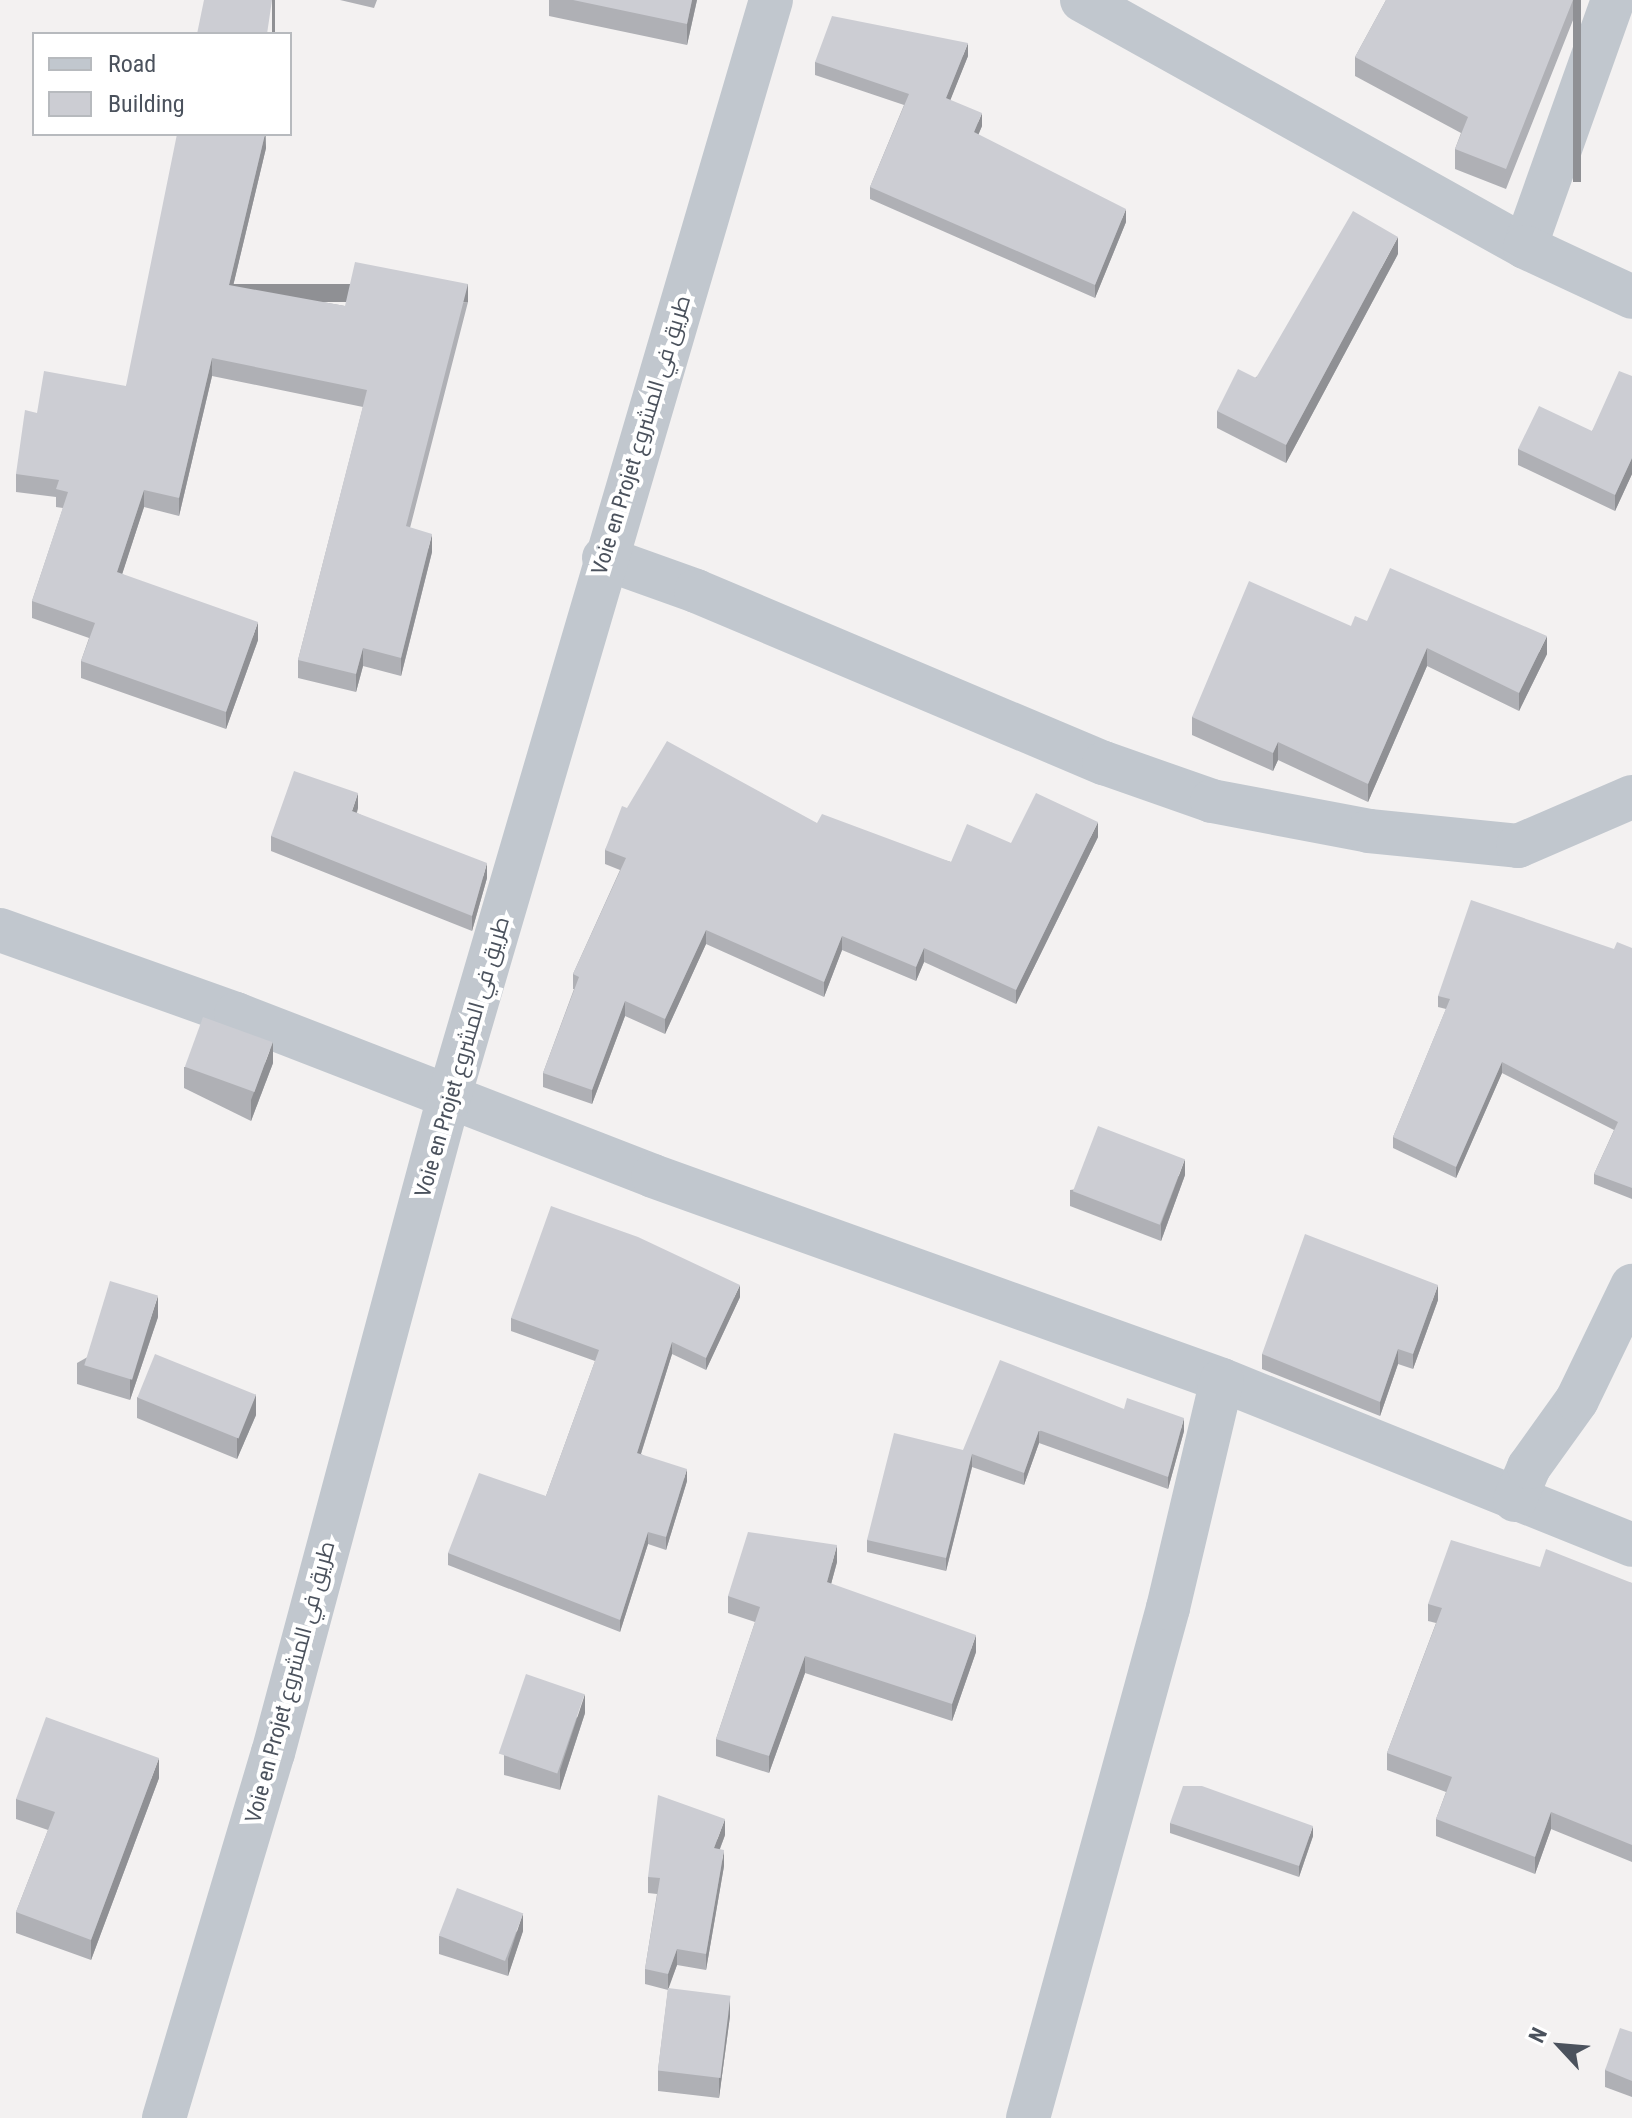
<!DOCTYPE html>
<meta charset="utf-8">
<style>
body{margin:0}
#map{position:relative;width:1632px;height:2118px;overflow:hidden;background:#f3f1f1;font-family:"Roboto Condensed",Cairo,sans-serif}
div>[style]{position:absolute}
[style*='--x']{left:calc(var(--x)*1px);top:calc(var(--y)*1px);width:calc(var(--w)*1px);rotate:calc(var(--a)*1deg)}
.minor>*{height:44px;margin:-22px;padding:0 22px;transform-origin:22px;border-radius:22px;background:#c1c7ce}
.wall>*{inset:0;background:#afb0b5}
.shaded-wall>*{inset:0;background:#8f9094;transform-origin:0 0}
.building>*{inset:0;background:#cccdd3;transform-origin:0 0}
span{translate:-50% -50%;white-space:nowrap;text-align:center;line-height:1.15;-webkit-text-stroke:8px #fff;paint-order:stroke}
.street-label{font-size:22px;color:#4b525d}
.legend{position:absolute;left:32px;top:32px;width:260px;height:104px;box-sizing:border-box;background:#fff;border:2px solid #b7babe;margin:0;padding:10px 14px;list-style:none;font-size:24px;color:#4b525d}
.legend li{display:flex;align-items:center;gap:16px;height:40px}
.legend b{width:40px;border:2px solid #b7babe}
.north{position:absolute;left:1520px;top:2006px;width:80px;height:80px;-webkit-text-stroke:6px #fff;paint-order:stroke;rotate:296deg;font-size:22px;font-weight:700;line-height:32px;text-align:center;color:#4b525d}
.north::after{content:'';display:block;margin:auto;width:28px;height:36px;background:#4b525d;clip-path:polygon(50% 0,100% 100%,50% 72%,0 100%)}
</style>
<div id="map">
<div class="minor">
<div style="--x:1082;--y:0;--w:507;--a:29.14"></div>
<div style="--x:1613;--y:0;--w:262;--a:109.6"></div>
<div style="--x:1525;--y:247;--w:118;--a:25"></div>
<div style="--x:604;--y:558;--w:98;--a:19.7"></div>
<div style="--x:696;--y:591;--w:443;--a:22.9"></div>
<div style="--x:1104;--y:763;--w:114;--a:19.4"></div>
<div style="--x:1212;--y:801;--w:160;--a:10.8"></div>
<div style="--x:1369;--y:831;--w:150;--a:5.7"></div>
<div style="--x:1518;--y:846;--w:124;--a:-23.3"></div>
<div style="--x:0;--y:930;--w:251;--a:19.6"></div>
<div style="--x:236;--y:1014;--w:447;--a:21.2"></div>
<div style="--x:653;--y:1176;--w:604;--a:19.72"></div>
<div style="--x:1222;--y:1380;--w:442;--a:21.9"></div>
<div style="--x:1515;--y:1500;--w:36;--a:-67"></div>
<div style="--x:1529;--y:1467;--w:82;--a:-54.4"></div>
<div style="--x:1577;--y:1400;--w:127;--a:-64.2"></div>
<div style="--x:164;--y:2118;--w:381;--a:-73.4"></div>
<div style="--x:273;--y:1753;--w:679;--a:-74.98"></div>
<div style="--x:449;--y:1097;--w:1143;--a:-73.64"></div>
<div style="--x:1028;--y:2118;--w:529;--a:-74.65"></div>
<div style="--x:1168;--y:1608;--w:234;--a:-76.7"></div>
</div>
<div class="wall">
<div style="clip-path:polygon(340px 0,377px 0,374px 8px)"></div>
<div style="clip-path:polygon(549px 0,697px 0,687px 45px,549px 16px)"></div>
<div style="clip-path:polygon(1386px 0,1581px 0,1506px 189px,1455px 169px,1455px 149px,1461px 133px,1355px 76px,1355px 57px)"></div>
<div style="clip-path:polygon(968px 56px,950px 100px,982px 126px,978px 135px,1126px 222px,1095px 298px,870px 199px,870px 187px,904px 105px,815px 75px,815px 62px)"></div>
<div style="clip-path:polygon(266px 134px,266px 148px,233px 286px,345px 306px,468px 302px,410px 528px,432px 552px,401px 676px,363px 666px,356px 692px,298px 678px,298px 660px,363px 407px,212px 376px,179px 516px,144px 507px,122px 574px,258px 640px,226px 729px,81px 678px,81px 661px,89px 638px,32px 618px,32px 601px,63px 508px,56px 507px,56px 497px,16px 492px,16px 474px,126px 386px)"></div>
<div style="clip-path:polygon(1398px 254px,1286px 463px,1217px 428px,1217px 411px)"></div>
<div style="clip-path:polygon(1632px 376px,1632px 474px,1615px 511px,1518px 465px,1518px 449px,1592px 431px)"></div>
<div style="clip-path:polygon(1367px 621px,1547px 654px,1519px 711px,1427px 666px,1368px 802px,1278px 760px,1273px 771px,1192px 735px,1192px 717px,1351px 626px)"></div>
<div style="clip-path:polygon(358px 808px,357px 813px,487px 878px,472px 931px,271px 851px,271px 836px)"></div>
<div style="clip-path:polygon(627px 808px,817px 823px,951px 862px,1011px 843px,1098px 837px,1016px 1004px,924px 962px,916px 981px,842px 950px,824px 997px,706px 944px,665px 1034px,625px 1016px,592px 1104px,543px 1087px,543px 1073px,574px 989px,573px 989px,573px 974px,620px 870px,605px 864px,605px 850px)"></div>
<div style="clip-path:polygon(1632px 948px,1632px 1199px,1594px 1184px,1594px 1174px,1614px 1130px,1502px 1073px,1456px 1178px,1393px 1148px,1393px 1137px,1446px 1009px,1438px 1007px,1438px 996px,1614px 949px)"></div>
<div style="clip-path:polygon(273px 1063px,251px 1121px,184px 1088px,184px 1067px)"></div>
<div style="clip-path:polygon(1185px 1175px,1161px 1241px,1070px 1206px,1070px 1190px)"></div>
<div style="clip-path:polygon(740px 1297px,706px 1370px,672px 1354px,641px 1454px,687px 1481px,666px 1550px,648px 1544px,620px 1632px,448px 1565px,448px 1553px,546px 1496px,595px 1361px,511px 1331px,511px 1318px)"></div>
<div style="clip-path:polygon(1438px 1300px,1413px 1369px,1398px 1364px,1380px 1416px,1262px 1369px,1262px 1354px)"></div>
<div style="clip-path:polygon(158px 1317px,130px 1400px,77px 1384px,77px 1363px)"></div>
<div style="clip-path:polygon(137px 1397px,256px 1415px,237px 1459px,137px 1418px)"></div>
<div style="clip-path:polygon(1124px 1409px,1184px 1431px,1168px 1489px,1039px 1443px,1024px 1485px,972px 1467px,946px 1571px,867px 1552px,867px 1540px,963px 1450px)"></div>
<div style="clip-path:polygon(837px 1562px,831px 1584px,976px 1652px,952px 1721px,805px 1673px,769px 1773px,716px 1756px,716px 1739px,755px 1622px,728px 1613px,728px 1596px)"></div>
<div style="clip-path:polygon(1540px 1567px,1632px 1583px,1632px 1862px,1551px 1829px,1535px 1874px,1436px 1836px,1436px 1819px,1446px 1792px,1387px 1770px,1387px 1753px,1436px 1623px,1428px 1621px,1428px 1604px)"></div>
<div style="clip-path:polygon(585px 1713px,560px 1790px,504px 1775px,504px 1755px)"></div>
<div style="clip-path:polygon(159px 1778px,91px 1960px,16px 1933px,16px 1912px,48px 1830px,16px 1819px,16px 1799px)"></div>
<div style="clip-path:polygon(1170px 1823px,1313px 1836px,1299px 1877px,1170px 1833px)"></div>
<div style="clip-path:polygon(725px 1835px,720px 1849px,724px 1866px,706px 1970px,677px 1965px,668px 1988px,730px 2016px,719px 2098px,658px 2091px,658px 2070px,668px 1990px,645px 1984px,645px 1969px,657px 1894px,648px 1893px,648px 1877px)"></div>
<div style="clip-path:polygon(523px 1931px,508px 1976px,439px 1954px,439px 1936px)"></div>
<div style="clip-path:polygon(1632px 2032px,1632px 2097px,1605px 2087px,1605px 2070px)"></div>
</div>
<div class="shaded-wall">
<div style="left:272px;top:0;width:3px;height:34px"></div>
<div style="clip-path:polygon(692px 0,697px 0,687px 45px,687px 24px)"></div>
<div style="left:1573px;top:0;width:8px;height:182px"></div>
<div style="clip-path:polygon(968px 43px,968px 56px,946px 111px,946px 98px)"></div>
<div style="clip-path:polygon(982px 113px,982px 126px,974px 145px,974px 132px)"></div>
<div style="clip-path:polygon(265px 134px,266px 148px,229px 303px,229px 285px)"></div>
<div style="clip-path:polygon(1126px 209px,1126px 222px,1095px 298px,1095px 285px)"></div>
<div style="clip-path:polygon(1398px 237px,1398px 254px,1286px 463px,1286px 445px)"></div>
<div style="left:468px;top:284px;width:18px;height:250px;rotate:90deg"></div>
<div style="clip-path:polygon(212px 358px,212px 376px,179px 516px,179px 498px)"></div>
<div style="clip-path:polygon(1632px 458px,1632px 474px,1615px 511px,1615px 495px)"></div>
<div style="clip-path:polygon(144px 490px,144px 507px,117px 590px,117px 572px)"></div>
<div style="clip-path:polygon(432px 534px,432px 552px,401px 676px,401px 658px)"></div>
<div style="clip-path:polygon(258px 622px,258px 640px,226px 729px,226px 712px)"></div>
<div style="clip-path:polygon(1547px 636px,1547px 654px,1519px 711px,1519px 693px)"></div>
<div style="clip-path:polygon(363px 648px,363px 666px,356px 692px,356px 674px)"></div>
<div style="clip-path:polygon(1427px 648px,1427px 666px,1368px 802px,1368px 784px)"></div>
<div style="clip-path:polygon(1278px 742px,1278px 760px,1273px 771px,1273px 753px)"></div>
<div style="clip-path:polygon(358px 793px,358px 808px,352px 826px,352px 811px)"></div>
<div style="clip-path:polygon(1098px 822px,1098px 837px,1016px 1004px,1016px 990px)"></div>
<div style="clip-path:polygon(487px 863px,487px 878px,472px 931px,472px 916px)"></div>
<div style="clip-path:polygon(706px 930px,706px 944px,665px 1034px,665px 1019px)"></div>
<div style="clip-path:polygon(842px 936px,842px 950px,824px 997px,824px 982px)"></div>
<div style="clip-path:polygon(924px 948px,924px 962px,916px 981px,916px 967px)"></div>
<div style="clip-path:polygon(625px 1001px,625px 1016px,592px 1104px,592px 1090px)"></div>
<div style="clip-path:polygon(273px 1042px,273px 1063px,251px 1121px,251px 1100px)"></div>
<div style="clip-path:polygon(1502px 1062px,1502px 1073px,1456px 1178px,1456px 1167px)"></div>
<div style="clip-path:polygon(1185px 1159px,1185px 1175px,1161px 1241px,1161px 1224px)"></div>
<div style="clip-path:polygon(740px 1285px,740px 1297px,706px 1370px,706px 1358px)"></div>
<div style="clip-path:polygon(1438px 1285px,1438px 1300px,1413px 1369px,1413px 1354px)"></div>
<div style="clip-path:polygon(158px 1296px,158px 1317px,130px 1400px,130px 1380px)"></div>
<div style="clip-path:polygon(672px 1342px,672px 1354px,637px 1466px,637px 1453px)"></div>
<div style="clip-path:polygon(1398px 1349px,1398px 1364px,1380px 1416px,1380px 1402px)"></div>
<div style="clip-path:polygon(256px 1394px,256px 1415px,237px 1459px,237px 1438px)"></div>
<div style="clip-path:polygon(1184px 1418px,1184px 1431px,1168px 1489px,1168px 1477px)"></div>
<div style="clip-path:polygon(1039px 1430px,1039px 1443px,1024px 1485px,1024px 1473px)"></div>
<div style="clip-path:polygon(972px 1454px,972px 1467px,946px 1571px,946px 1558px)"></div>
<div style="clip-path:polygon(687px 1469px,687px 1481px,666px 1550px,666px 1537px)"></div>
<div style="clip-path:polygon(648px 1532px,648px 1544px,620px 1632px,620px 1620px)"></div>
<div style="clip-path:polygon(837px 1545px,837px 1562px,827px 1599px,827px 1582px)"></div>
<div style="clip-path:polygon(976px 1635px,976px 1652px,952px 1721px,952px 1704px)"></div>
<div style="clip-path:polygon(805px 1656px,805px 1673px,769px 1773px,769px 1756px)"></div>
<div style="clip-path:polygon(585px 1694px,585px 1713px,560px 1790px,560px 1770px)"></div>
<div style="clip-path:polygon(159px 1758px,159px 1778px,91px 1960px,91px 1940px)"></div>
<div style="clip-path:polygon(1551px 1812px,1551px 1829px,1535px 1874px,1535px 1857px)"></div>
<div style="clip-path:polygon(725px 1819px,725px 1835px,714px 1864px,714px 1848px)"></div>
<div style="clip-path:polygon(1313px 1826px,1313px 1836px,1299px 1877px,1299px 1866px)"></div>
<div style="clip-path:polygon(724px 1850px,724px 1866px,706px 1970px,706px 1954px)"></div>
<div style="clip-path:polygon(523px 1913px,523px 1931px,508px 1976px,508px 1959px)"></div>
<div style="clip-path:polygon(677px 1949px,677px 1965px,668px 1990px,668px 1974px)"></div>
<div style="clip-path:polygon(730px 1996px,730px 2016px,719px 2098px,719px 2077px)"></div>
</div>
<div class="building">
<div style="clip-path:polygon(204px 0,272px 0,267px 34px,197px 34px)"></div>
<div style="clip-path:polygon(573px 0,692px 0,687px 24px)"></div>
<div style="clip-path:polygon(1386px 0,1573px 0,1506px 169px,1455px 149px,1468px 117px,1355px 57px)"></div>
<div style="clip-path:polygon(832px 16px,968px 43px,946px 98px,982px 113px,974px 132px,1126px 209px,1095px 285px,870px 187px,909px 94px,815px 62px)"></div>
<div style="clip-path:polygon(177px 134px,265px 134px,229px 285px,345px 306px,355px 262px,468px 284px,406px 526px,432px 534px,401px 658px,363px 648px,356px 674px,298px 660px,367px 390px,212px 358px,179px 498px,144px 490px,117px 572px,258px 622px,226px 712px,81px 661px,95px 623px,32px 601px,68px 492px,56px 489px,59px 480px,16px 474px,25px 410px,37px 413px,44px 371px,126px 386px)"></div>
<div style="clip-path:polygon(1353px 211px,1398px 237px,1286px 445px,1217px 411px,1238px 369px,1256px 378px)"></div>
<div style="clip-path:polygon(1619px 371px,1632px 376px,1632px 458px,1615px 495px,1518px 449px,1539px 406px,1592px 431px)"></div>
<div style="clip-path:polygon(1390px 568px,1547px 636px,1519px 693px,1427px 648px,1368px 784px,1278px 742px,1273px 753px,1192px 717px,1249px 581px,1351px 626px,1355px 616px,1367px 621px)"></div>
<div style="clip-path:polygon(667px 741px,817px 823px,822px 814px,951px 862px,967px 824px,1011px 843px,1036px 793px,1098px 822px,1016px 990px,924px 948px,916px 967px,842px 936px,824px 982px,706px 930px,665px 1019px,625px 1001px,592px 1090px,543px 1073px,579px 977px,573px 974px,626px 858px,605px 850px,622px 806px,627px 808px)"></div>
<div style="clip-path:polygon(294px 771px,358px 793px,352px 811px,487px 863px,472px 916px,271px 836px)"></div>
<div style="clip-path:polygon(1471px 900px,1614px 949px,1617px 942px,1632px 948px,1632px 1188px,1594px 1174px,1618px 1122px,1502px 1062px,1456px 1167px,1393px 1137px,1450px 999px,1438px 996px)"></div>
<div style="left:203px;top:1017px;width:74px;height:53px;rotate:20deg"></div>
<div style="left:1098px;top:1126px;width:93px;height:70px;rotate:21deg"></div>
<div style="clip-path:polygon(551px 1206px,638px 1237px,740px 1285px,706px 1358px,672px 1342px,637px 1453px,687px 1469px,666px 1537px,648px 1532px,620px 1620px,448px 1553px,479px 1473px,546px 1496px,599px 1350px,511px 1318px)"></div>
<div style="clip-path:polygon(1305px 1234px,1438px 1285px,1413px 1354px,1398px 1349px,1380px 1402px,1262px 1354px)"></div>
<div style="left:110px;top:1281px;width:50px;height:88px;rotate:17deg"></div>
<div style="left:155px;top:1354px;width:109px;height:47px;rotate:22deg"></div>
<div style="clip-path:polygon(1000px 1360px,1124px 1409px,1127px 1398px,1184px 1418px,1168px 1477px,1039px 1430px,1024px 1473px,972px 1454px,946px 1558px,867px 1540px,894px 1433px,963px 1450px)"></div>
<div style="clip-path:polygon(748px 1532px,837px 1545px,827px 1582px,976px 1635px,952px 1704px,805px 1656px,769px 1756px,716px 1739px,760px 1607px,728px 1596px)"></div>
<div style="clip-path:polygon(1451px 1540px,1540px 1567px,1546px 1549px,1632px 1583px,1632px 1845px,1551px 1812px,1535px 1857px,1436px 1819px,1452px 1777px,1387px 1753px,1442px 1608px,1428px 1604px)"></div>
<div style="left:526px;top:1674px;width:62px;height:84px;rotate:19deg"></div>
<div style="clip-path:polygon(46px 1717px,159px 1758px,91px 1940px,16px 1912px,55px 1812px,16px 1799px)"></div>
<div style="clip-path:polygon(1183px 1786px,1202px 1786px,1313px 1826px,1299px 1866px,1170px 1823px)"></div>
<div style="clip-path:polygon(658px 1795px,725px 1819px,714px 1848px,724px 1850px,706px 1954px,677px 1949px,668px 1974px,645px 1969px,660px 1878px,648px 1877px)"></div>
<div style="left:457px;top:1888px;width:71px;height:51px;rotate:21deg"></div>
<div style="left:668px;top:1988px;width:63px;height:83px;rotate:7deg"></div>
<div style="clip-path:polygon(1620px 2028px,1632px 2032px,1632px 2081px,1605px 2070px)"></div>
</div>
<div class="street-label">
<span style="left:641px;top:435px;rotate:-73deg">Voie en Projet طريق في المشروع</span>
<span style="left:462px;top:1057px;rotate:-74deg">Voie en Projet طريق في المشروع</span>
<span style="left:290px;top:1682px;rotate:-75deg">Voie en Projet طريق في المشروع</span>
</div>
<ul class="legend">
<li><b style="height:10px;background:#c1c7ce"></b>Road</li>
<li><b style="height:22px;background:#cccdd3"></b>Building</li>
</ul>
<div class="north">N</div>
</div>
